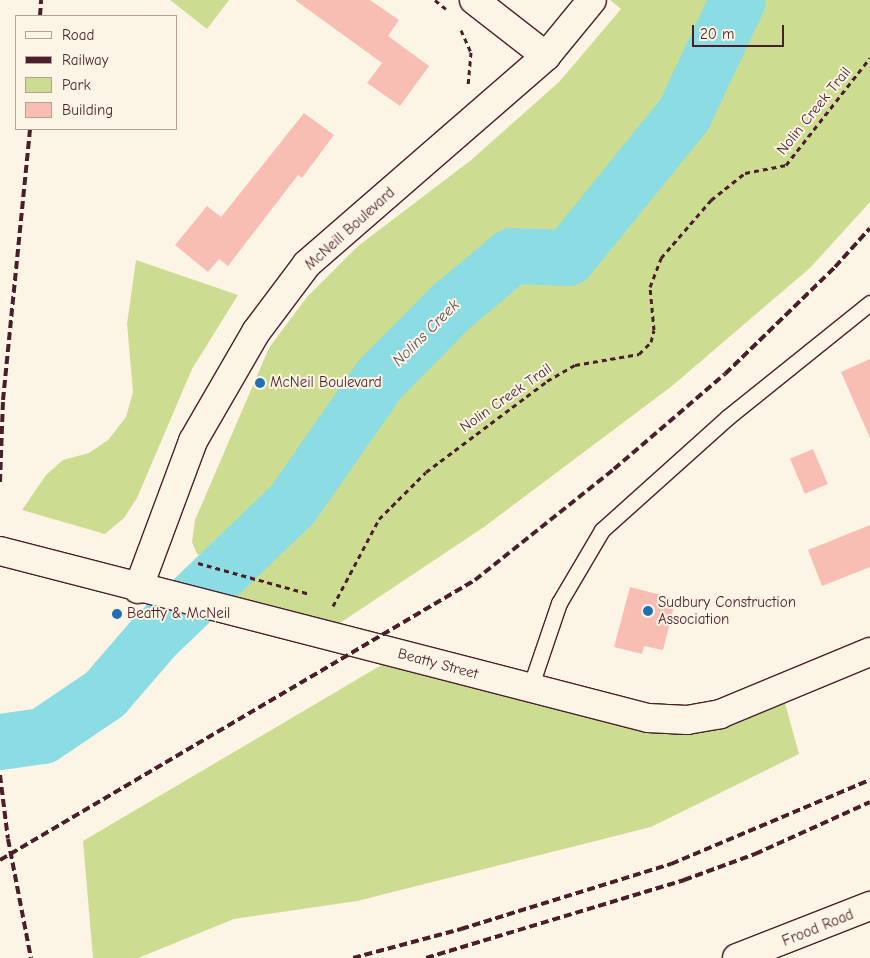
<!DOCTYPE html>
<style>
body{margin:0}
#map{position:relative;width:870px;height:958px;overflow:hidden;background:#fcf5e5;font-family:"Comic Neue",sans-serif}
div>[style]{position:absolute}
[style*='--x']{left:calc(var(--x)*1px);top:calc(var(--y)*1px);width:calc(var(--w)*1px);rotate:calc(var(--a)*1deg)}
.green>*{inset:0;background:#ccdd91}
.river>*{height:56px;margin:-28px;padding:0 28px;transform-origin:28px;border-radius:28px;background:#8bdce3}
.building>*{inset:0;background:#f9beb3;transform-origin:0 0}
.path>*{height:3px;margin-top:-1.5px;transform-origin:0;background:repeating-linear-gradient(90deg,#4a1f2b 0 5px,transparent 0 9px)}
.roads{filter:drop-shadow(1px 0 #4a1f2b) drop-shadow(-1px 0 #4a1f2b) drop-shadow(0 1px #4a1f2b) drop-shadow(0 -1px #4a1f2b)}
.service>*{height:15px;margin:-7.5px;padding:0 7.5px;transform-origin:7.5px;border-radius:7.5px;background:#fcf5e5}
.minor>*{height:28px;margin:-14px;padding:0 14px;transform-origin:14px;border-radius:14px;background:#fcf5e5}
.tertiary>*{height:28px;margin:-14px;padding:0 14px;transform-origin:14px;border-radius:14px;background:#fcf5e5}
.rail>*{height:4px;margin-top:-2px;transform-origin:0;background:repeating-linear-gradient(90deg,#4a1f2b 0 8px,transparent 0 12px)}
.dots>*{width:14px;height:14px;translate:-50% -50%;box-sizing:border-box;border:2px solid #fcf5e5;border-radius:50%}
span{translate:-50% -50%;white-space:nowrap;text-align:center;line-height:1.15;-webkit-text-stroke:4px #fcf5e5;paint-order:stroke}
.street-label{font-size:15px;color:#4a1f2b}
.poi-label{font-size:15px;color:#4a1f2b}
.left{translate:0 -50%;text-align:left}
.water-label{font-size:16px;color:#5a4e59;font-style:italic}
.legend{position:absolute;left:15px;top:15px;width:162px;height:115px;box-sizing:border-box;background:#fcf5e5;border:1px solid #b59f9b;margin:0;padding:6px 9px;list-style:none;font-size:15px;color:#4a1f2b}
.legend li{display:flex;align-items:center;gap:10px;height:25px}
.legend b{width:25px;border:1px solid #b59f9b}
.scale{position:absolute;left:692px;top:25px;width:92px;height:22px;box-sizing:border-box;border:2px solid #4a1f2b;border-top:0;padding-left:6px;font-size:15px;line-height:18px;white-space:nowrap;color:#4a1f2b;-webkit-text-stroke:4px #fcf5e5;paint-order:stroke}
</style>
<div id="map">
<div class="green">
<div style="clip-path:polygon(170px 0,229px 0,207px 29px)"></div>
<div style="clip-path:polygon(610px 0,870px 0,870px 202px,810px 268px,672px 386px,484px 527px,331px 629px,192px 596px,225px 564px,197px 554px,192px 542px,195px 520px,269px 348px,307px 297px,358px 246px,470px 161px,560px 81px,621px 9px)"></div>
<div style="clip-path:polygon(136px 260px,238px 295px,192px 369px,137px 498px,124px 518px,105px 534px,22px 510px,46px 475px,63px 460px,89px 453px,108px 440px,126px 417px,133px 392px,127px 324px)"></div>
<div style="clip-path:polygon(395px 657px,649px 721px,782px 692px,799px 754px,651px 827px,357px 901px,234px 919px,138px 958px,93px 958px,83px 841px)"></div>
</div>
<div class="river">
<div style="--x:0;--y:742;--w:43;--a:-7.9"></div>
<div style="--x:43;--y:736;--w:75;--a:-34.1"></div>
<div style="--x:105;--y:694;--w:78;--a:-49.2"></div>
<div style="--x:156;--y:635;--w:188;--a:-43.7"></div>
<div style="--x:292;--y:505;--w:154;--a:-55.1"></div>
<div style="--x:380;--y:379;--w:100;--a:-45.4"></div>
<div style="--x:450;--y:308;--w:81;--a:-40"></div>
<div style="--x:512;--y:256;--w:56;--a:2"></div>
<div style="--x:568;--y:258;--w:184;--a:-51"></div>
<div style="--x:684;--y:115;--w:127;--a:-64.8"></div>
</div>
<div class="building">
<div style="clip-path:polygon(295px 0,370px 0,399px 20px,388px 36px,429px 66px,400px 106px,367px 83px,382px 63px)"></div>
<div style="clip-path:polygon(304px 113px,334px 135px,302px 178px,298px 175px,228px 266px,219px 259px,208px 272px,175px 245px,207px 206px,221px 217px)"></div>
<div style="clip-path:polygon(870px 359px,870px 438px,841px 372px)"></div>
<div style="left:813px;top:449px;width:38px;height:25px;rotate:67deg"></div>
<div style="clip-path:polygon(870px 525px,870px 567px,822px 586px,808px 550px)"></div>
<div style="clip-path:polygon(630px 587px,676px 599px,663px 650px,644px 646px,642px 654px,614px 647px)"></div>
</div>
<div class="path">
<div style="--x:435;--y:0;--w:14;--a:39"></div>
<div style="--x:461;--y:30;--w:24;--a:66"></div>
<div style="--x:471;--y:52;--w:32;--a:95"></div>
<div style="--x:198;--y:563;--w:116;--a:15.5"></div>
<div style="--x:333;--y:606;--w:98;--a:-62.1"></div>
<div style="--x:379;--y:519;--w:66;--a:-45"></div>
<div style="--x:426;--y:472;--w:151;--a:-36.9"></div>
<div style="--x:547;--y:381;--w:32;--a:-30"></div>
<div style="--x:575;--y:365;--w:65;--a:-9.8"></div>
<div style="--x:639;--y:354;--w:17;--a:-45"></div>
<div style="--x:651;--y:342;--w:12;--a:-76"></div>
<div style="--x:654;--y:330;--w:43;--a:-95.3"></div>
<div style="--x:650;--y:287;--w:31;--a:-69"></div>
<div style="--x:661;--y:258;--w:77;--a:-49.2"></div>
<div style="--x:711;--y:200;--w:43;--a:-38.5"></div>
<div style="--x:745;--y:173;--w:42;--a:-11"></div>
<div style="--x:786;--y:165;--w:136;--a:-51.9"></div>
</div>
<div class="roads">
<div class="service">
<div style="--x:530;--y:688;--w:90;--a:-71.2"></div>
<div style="--x:559;--y:603;--w:85;--a:-59.5"></div>
<div style="--x:602;--y:530;--w:169;--a:-41.9"></div>
<div style="--x:728;--y:417;--w:182;--a:-38.8"></div>
</div>
<div class="minor">
<div style="--x:474;--y:0;--w:91;--a:37.9"></div>
</div>
<div class="tertiary">
<div style="--x:0;--y:551;--w:669;--a:14.45"></div>
<div style="--x:648;--y:718;--w:39;--a:3"></div>
<div style="--x:687;--y:720;--w:34;--a:-10"></div>
<div style="--x:720;--y:714;--w:162;--a:-22.5"></div>
<div style="--x:138;--y:589;--w:158;--a:-69.6"></div>
<div style="--x:193;--y:441;--w:126;--a:-60"></div>
<div style="--x:256;--y:332;--w:85;--a:-53.1"></div>
<div style="--x:307;--y:264;--w:317;--a:-41"></div>
<div style="--x:546;--y:56;--w:72;--a:-50.6"></div>
<div style="--x:737;--y:958;--w:143;--a:-21.4"></div>
</div>
</div>
<div class="rail">
<div style="--x:40;--y:16;--w:16;--a:-86"></div>
<div style="--x:0;--y:482;--w:82;--a:-87.9"></div>
<div style="--x:3;--y:400;--w:272;--a:-84.3"></div>
<div style="--x:0;--y:775;--w:64;--a:82.9"></div>
<div style="--x:8;--y:839;--w:121;--a:79.1"></div>
<div style="--x:0;--y:860;--w:551;--a:-30.52"></div>
<div style="--x:475;--y:580;--w:178;--a:-38.6"></div>
<div style="--x:614;--y:469;--w:146;--a:-40.6"></div>
<div style="--x:725;--y:374;--w:153;--a:-44.2"></div>
<div style="--x:835;--y:267;--w:52;--a:-48.1"></div>
<div style="--x:353;--y:958;--w:112;--a:-15"></div>
<div style="--x:461;--y:929;--w:220;--a:-17.2"></div>
<div style="--x:671;--y:864;--w:216;--a:-22.9"></div>
<div style="--x:426;--y:958;--w:270;--a:-16.8"></div>
<div style="--x:684;--y:880;--w:76;--a:-20.1"></div>
<div style="--x:755;--y:854;--w:126;--a:-24.3"></div>
</div>
<div class="dots">
<div style="left:260px;top:383px;background:#1f6fb2"></div>
<div style="left:648px;top:611px;background:#1f6fb2"></div>
<div style="left:117px;top:614px;background:#1f6fb2"></div>
</div>
<div class="street-label">
<span style="left:814px;top:111px;rotate:-51deg">Nolin Creek Trail</span>
<span style="left:350px;top:229px;rotate:-42deg">McNeill Boulevard</span>
<span style="left:506px;top:398px;rotate:-35deg">Nolin Creek Trail</span>
<span style="left:438px;top:664px;rotate:15deg">Beatty Street</span>
<span style="left:818px;top:928px;rotate:-22deg">Frood Road</span>
</div>
<div class="poi-label">
<span class="left" style="left:270px;top:383px">McNeil Boulevard</span>
<span class="left" style="left:658px;top:611px">Sudbury Construction<br>Association</span>
<span class="left" style="left:127px;top:614px">Beatty &amp; McNeil</span>
</div>
<div class="water-label">
<span style="left:426px;top:333px;rotate:-45deg">Nolins Creek</span>
</div>
<ul class="legend">
<li><b style="height:6px;background:#fcf5e5"></b>Road</li>
<li><b style="height:6px;background:#4a1f2b"></b>Railway</li>
<li><b style="height:14px;background:#ccdd91"></b>Park</li>
<li><b style="height:14px;background:#f9beb3"></b>Building</li>
</ul>
<div class="scale">20 m</div>
</div>
